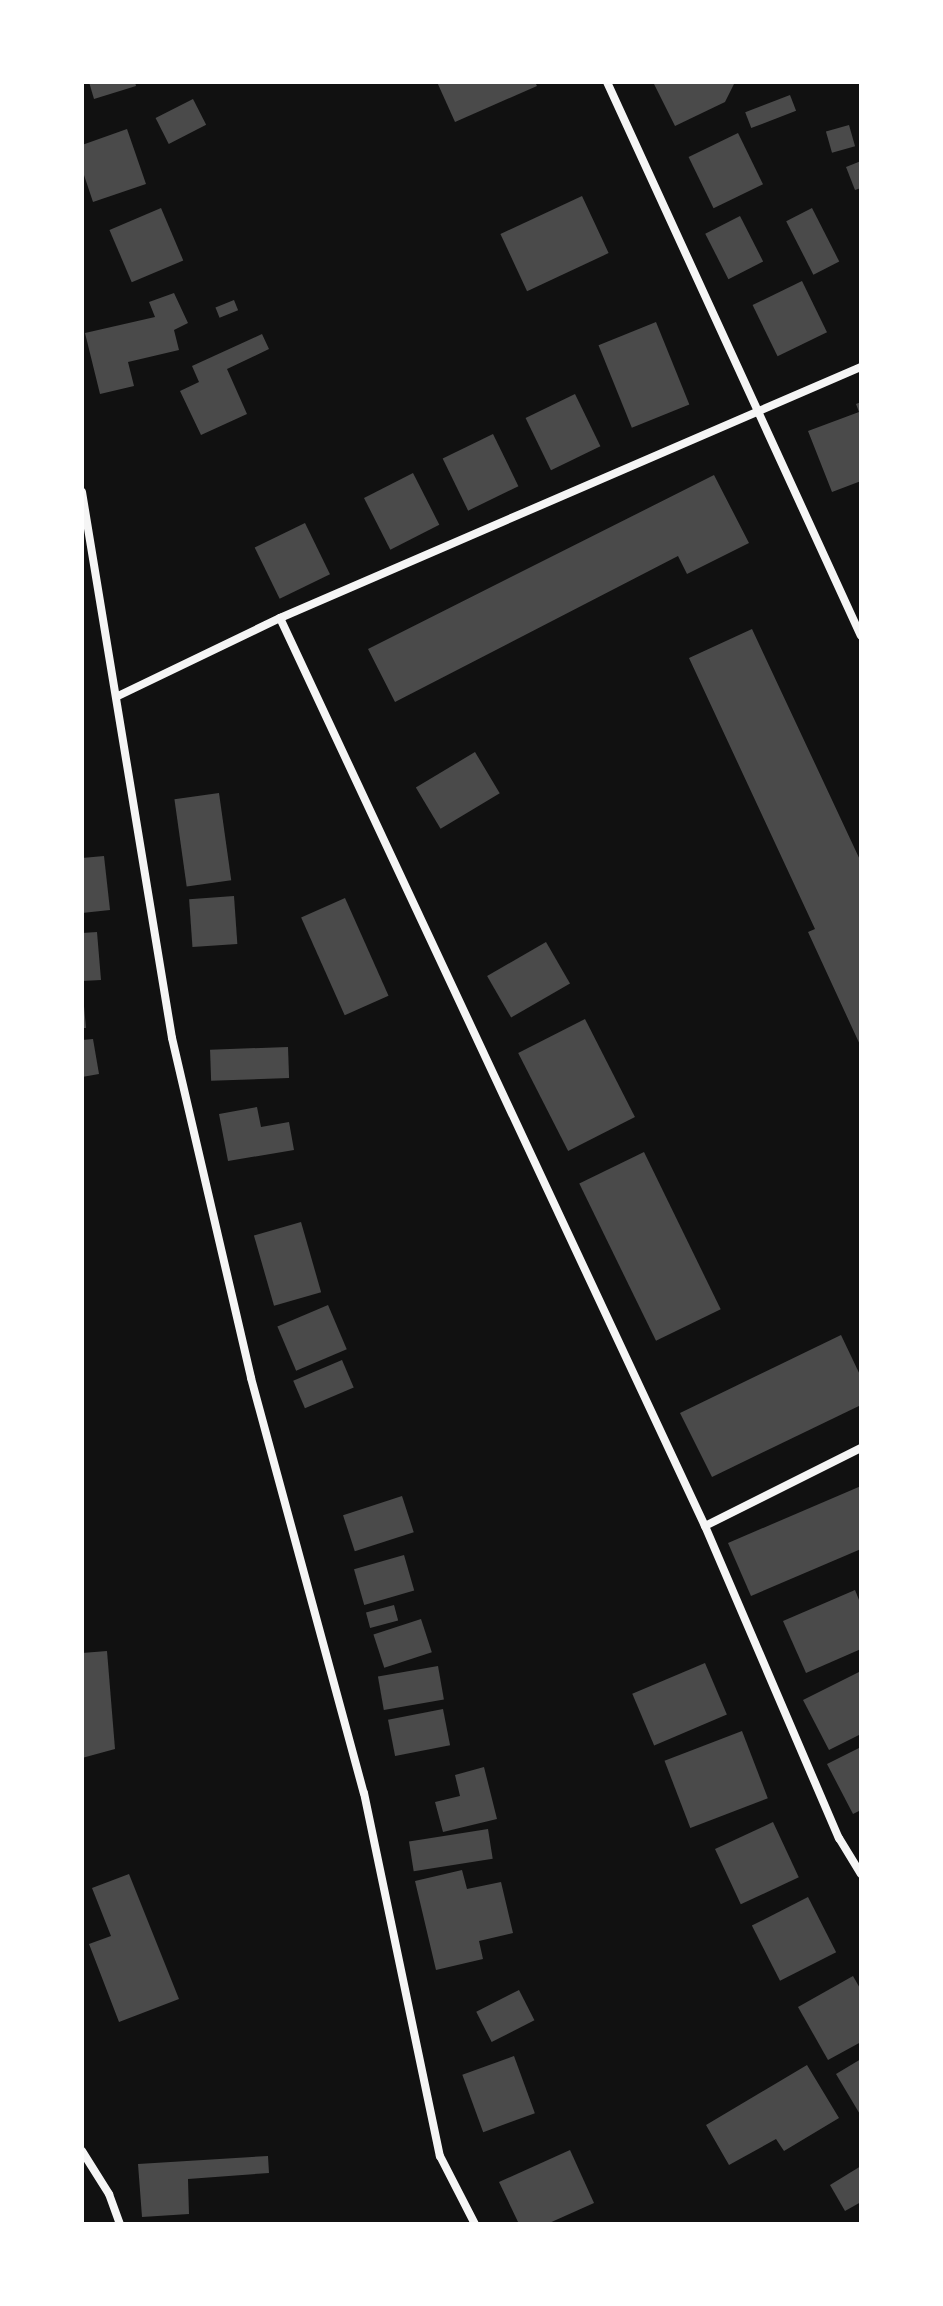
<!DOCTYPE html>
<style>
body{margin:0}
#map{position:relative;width:943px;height:2306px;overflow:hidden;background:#111;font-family:Bitter,serif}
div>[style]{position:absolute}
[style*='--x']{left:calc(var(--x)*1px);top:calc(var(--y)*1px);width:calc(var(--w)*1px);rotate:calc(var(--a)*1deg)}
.building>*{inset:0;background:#4a4a4a;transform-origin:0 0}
.minor>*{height:8px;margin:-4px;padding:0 4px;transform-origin:4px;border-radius:4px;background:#f5f5f5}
span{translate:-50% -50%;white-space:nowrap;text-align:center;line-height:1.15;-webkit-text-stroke:8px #fff;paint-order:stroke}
.frame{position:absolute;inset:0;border:84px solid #fff;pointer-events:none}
</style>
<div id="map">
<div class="building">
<div style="clip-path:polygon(89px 82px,135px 82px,136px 86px,94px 99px)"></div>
<div style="clip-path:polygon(437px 82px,535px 82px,537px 86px,455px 122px)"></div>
<div style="clip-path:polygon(653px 82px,735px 82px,725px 102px,675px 126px)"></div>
<div style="left:790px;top:95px;width:17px;height:48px;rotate:69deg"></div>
<div style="left:193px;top:99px;width:29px;height:42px;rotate:63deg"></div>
<div style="left:849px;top:125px;width:22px;height:24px;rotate:74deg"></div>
<div style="clip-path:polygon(127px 129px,146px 184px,93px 202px,82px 169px,82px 145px)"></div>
<div style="left:738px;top:133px;width:57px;height:55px;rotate:64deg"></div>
<div style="clip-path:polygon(861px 161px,861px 188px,855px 190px,846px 167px)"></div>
<div style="left:582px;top:196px;width:63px;height:90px;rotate:65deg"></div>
<div style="left:161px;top:208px;width:57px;height:56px;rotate:67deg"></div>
<div style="left:812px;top:208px;width:60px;height:29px;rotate:63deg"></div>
<div style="left:740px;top:216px;width:51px;height:39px;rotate:63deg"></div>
<div style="left:802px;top:281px;width:57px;height:55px;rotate:64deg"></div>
<div style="clip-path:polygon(174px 293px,188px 323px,174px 330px,179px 350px,128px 362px,134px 386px,100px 394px,85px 333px,155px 317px,149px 302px)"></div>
<div style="left:234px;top:300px;width:11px;height:20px;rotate:68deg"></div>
<div style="left:656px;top:322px;width:89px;height:62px;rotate:68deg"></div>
<div style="clip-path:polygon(262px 334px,269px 349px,227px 369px,247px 414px,201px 435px,180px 391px,199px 382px,192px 366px)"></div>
<div style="left:575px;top:394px;width:58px;height:55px;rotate:64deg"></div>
<div style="clip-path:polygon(861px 402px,861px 481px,832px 492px,808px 431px,859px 412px,856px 404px)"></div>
<div style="left:493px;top:434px;width:58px;height:56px;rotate:64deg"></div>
<div style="left:413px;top:473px;width:58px;height:55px;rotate:63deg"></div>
<div style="clip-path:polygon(714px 475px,749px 543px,687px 574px,678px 556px,395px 702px,368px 649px)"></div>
<div style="left:305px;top:523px;width:57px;height:56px;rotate:64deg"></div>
<div style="clip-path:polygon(752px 629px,861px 862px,861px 1047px,808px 932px,815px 929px,689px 658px)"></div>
<div style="left:475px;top:752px;width:48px;height:69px;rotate:59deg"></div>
<div style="left:219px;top:793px;width:88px;height:45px;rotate:82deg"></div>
<div style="clip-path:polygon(104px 856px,110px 910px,82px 913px,82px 858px)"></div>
<div style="left:234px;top:896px;width:48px;height:45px;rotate:86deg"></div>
<div style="left:345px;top:898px;width:107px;height:48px;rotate:66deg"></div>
<div style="clip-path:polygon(97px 932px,101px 980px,82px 981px,82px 933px)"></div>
<div style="left:546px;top:942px;width:48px;height:68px;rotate:60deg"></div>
<div style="clip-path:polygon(82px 1006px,84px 1006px,86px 1028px,82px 1028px)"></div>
<div style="left:585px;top:1019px;width:110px;height:75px;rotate:63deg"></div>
<div style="clip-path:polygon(93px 1039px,99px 1074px,82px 1077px,82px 1040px)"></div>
<div style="left:288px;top:1047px;width:31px;height:78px;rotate:88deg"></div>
<div style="clip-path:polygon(257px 1107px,261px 1127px,289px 1122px,294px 1150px,228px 1161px,219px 1114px)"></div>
<div style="left:644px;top:1152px;width:175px;height:72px;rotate:64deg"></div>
<div style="left:301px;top:1222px;width:73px;height:49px;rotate:74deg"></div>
<div style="left:328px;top:1305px;width:48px;height:55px;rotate:67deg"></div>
<div style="clip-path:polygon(841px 1335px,861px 1377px,861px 1405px,712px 1477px,680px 1413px)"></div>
<div style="left:342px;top:1360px;width:30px;height:53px;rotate:67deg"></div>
<div style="clip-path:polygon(861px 1486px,861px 1549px,751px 1596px,728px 1543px)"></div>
<div style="left:402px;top:1496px;width:38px;height:62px;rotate:72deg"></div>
<div style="left:404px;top:1555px;width:37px;height:52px;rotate:74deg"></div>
<div style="clip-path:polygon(855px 1590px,861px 1605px,861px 1649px,806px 1673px,783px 1621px)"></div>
<div style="left:394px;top:1605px;width:16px;height:29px;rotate:75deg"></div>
<div style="left:421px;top:1619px;width:35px;height:50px;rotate:72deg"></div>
<div style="clip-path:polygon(107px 1651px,115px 1749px,82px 1758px,82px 1653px)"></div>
<div style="left:705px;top:1663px;width:56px;height:79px;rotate:67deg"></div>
<div style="left:438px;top:1666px;width:34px;height:61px;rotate:80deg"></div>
<div style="clip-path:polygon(861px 1671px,861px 1734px,829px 1750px,803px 1700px)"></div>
<div style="left:443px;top:1709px;width:37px;height:56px;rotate:79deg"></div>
<div style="left:742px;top:1731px;width:72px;height:83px;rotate:69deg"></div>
<div style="clip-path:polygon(861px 1747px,861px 1810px,853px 1814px,827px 1764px)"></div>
<div style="clip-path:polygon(484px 1767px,497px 1819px,443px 1832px,435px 1802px,460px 1796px,455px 1775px)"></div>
<div style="left:773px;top:1822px;width:61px;height:64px;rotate:65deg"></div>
<div style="left:488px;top:1829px;width:30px;height:80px;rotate:81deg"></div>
<div style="clip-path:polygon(462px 1870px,467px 1889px,501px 1882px,513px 1933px,479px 1941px,483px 1959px,436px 1970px,415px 1881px)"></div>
<div style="clip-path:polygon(129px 1874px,179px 1999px,119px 2022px,89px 1944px,111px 1936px,92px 1888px)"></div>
<div style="left:808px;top:1897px;width:62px;height:63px;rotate:63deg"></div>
<div style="clip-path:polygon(853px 1976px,861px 1990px,861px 2042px,828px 2060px,798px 2007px)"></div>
<div style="left:519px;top:1990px;width:34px;height:48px;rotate:63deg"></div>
<div style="left:514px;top:2056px;width:61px;height:55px;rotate:70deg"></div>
<div style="clip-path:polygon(861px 2059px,861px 2116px,836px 2074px)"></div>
<div style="clip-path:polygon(807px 2065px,839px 2118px,784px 2151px,776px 2139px,729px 2165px,706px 2125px)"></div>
<div style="clip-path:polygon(570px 2150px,594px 2203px,547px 2224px,519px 2224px,499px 2182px)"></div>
<div style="clip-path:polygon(268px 2156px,269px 2173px,188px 2179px,189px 2214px,142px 2217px,138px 2164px)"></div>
<div style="clip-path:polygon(861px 2166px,861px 2202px,845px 2211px,830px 2185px)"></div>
</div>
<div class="minor">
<div style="--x:607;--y:82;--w:609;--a:65.37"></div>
<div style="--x:82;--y:492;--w:553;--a:80.64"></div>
<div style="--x:172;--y:1038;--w:349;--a:76.9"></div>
<div style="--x:251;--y:1378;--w:430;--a:74.8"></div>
<div style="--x:364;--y:1793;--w:371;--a:78.2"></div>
<div style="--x:440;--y:2156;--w:76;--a:62.8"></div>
<div style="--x:280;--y:618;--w:1003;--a:64.92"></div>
<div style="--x:705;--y:1526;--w:340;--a:66.8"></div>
<div style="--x:839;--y:1838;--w:42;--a:58.6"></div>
<div style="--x:118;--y:696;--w:180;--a:-25.7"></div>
<div style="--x:280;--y:618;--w:633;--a:-23.37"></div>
<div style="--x:705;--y:1526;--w:174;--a:-26.6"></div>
<div style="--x:82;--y:2151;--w:51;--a:57.9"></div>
<div style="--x:109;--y:2194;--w:32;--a:70"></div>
</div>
<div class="frame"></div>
</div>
